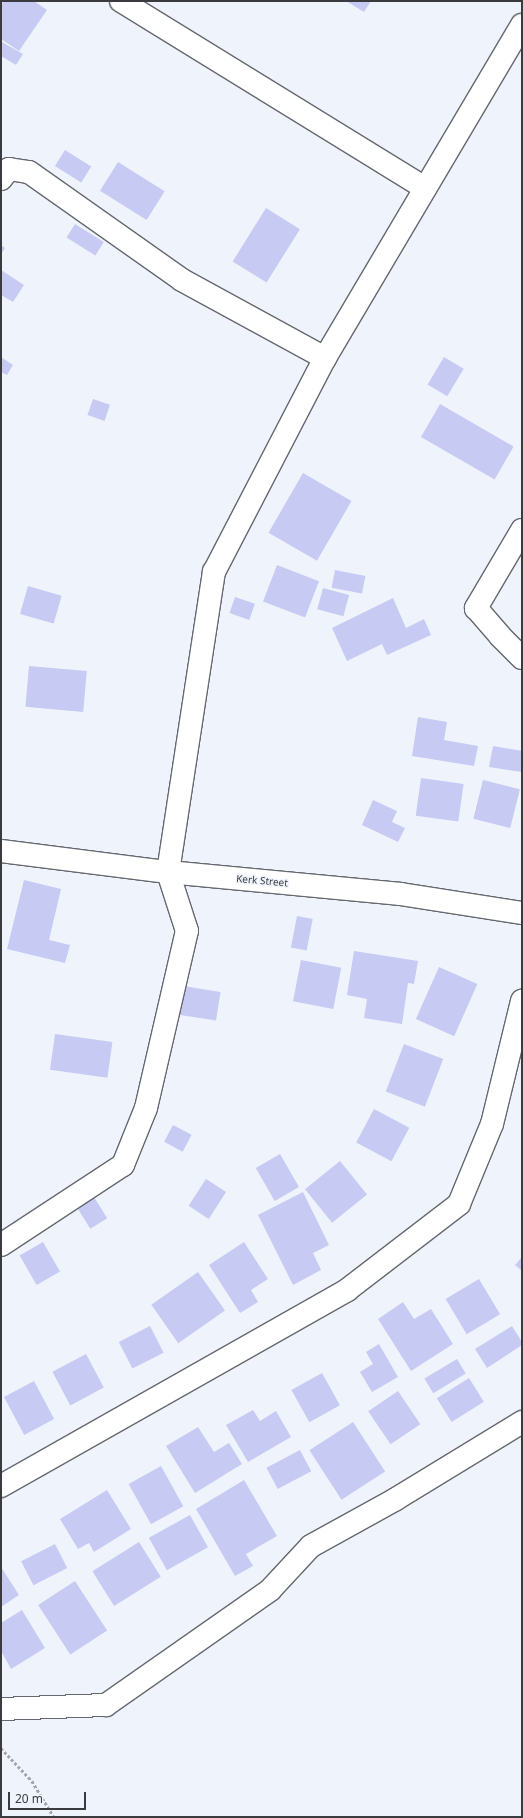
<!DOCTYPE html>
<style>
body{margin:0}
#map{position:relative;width:523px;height:1818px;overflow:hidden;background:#eff4fc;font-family:"Noto Sans",sans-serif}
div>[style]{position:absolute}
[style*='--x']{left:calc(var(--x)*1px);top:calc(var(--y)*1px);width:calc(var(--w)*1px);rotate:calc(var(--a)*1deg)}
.building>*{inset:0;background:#c7caf3;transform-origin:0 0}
.path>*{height:2.5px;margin-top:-1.25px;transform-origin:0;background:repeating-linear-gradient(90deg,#a3a7ad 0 3px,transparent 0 5px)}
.roads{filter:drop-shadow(1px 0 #64686f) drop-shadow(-1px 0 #64686f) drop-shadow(0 1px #64686f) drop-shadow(0 -1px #64686f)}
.minor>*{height:22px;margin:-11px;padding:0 11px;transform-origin:11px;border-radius:11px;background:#fff}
span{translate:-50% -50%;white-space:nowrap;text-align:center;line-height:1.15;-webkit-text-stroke:3px #eff4fc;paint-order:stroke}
.street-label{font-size:10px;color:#393b3e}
.frame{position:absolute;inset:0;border:2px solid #393b3e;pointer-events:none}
.scale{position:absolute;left:8px;top:1792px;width:78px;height:18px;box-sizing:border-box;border:2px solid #393b3e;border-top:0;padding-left:5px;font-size:12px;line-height:14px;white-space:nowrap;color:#393b3e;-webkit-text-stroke:3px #eff4fc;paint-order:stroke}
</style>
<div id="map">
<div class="building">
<div style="clip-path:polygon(4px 1px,34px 1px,47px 10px,19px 51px,1px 39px,1px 5px)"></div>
<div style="clip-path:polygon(346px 1px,371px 1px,364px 12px)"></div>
<div style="clip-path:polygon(2px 42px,23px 54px,16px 65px,1px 56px)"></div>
<div style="left:65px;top:150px;width:31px;height:19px;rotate:32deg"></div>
<div style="left:118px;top:162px;width:55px;height:34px;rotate:32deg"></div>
<div style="left:266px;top:208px;width:40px;height:63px;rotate:32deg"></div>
<div style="left:75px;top:224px;width:34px;height:16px;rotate:32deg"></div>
<div style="clip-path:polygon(1px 245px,5px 248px,1px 254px)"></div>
<div style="clip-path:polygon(1px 270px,24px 285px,13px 302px,1px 295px)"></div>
<div style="clip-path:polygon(1px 357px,13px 365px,7px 375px,1px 372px)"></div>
<div style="left:444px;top:357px;width:23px;height:32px;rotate:31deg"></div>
<div style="left:93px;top:399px;width:18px;height:17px;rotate:19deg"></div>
<div style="left:440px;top:404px;width:85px;height:38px;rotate:30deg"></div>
<div style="left:303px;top:473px;width:56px;height:69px;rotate:30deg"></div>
<div style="left:277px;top:565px;width:45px;height:39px;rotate:21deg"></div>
<div style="left:335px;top:570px;width:31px;height:18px;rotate:11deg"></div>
<div style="left:28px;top:586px;width:35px;height:29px;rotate:16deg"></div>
<div style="left:323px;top:588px;width:27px;height:22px;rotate:15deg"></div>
<div style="left:235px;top:597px;width:21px;height:17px;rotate:19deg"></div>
<div style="clip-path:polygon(393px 598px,406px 628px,424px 619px,431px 635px,387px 655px,382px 644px,347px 661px,332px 628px)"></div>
<div style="left:29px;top:666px;width:58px;height:41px;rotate:5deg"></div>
<div style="clip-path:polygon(418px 717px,447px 722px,444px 740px,478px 746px,474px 766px,412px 756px)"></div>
<div style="clip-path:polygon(493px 746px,522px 751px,522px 772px,489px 767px)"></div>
<div style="left:421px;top:778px;width:43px;height:38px;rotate:8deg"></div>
<div style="left:483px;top:780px;width:38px;height:40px;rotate:14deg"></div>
<div style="clip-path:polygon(373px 800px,397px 811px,392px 822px,405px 828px,398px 842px,362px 825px)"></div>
<div style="clip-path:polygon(24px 880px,61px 889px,49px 940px,70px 945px,65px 963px,7px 949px)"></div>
<div style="left:297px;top:916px;width:16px;height:32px;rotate:11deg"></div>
<div style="clip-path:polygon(354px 951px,418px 961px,414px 984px,408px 983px,402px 1024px,364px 1018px,367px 999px,347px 995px)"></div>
<div style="left:301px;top:960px;width:41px;height:42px;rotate:11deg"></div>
<div style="left:439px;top:967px;width:42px;height:57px;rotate:24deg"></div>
<div style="left:183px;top:986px;width:38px;height:29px;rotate:9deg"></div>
<div style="left:55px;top:1034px;width:58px;height:36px;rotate:8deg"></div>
<div style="left:404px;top:1044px;width:42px;height:51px;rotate:21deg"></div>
<div style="left:374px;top:1109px;width:40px;height:38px;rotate:28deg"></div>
<div style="left:173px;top:1125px;width:21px;height:19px;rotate:28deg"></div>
<div style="left:280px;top:1154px;width:38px;height:28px;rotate:60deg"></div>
<div style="left:340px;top:1161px;width:43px;height:45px;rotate:51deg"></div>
<div style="left:206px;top:1179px;width:24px;height:32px;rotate:33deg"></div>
<div style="clip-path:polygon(303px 1192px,329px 1245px,313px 1253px,321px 1270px,293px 1285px,258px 1215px)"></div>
<div style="left:94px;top:1197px;width:25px;height:20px;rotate:58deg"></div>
<div style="left:43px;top:1242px;width:34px;height:27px;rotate:60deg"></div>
<div style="clip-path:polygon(244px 1242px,268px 1279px,251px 1290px,258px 1302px,240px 1313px,209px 1265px)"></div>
<div style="clip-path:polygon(522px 1257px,522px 1271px,515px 1265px)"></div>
<div style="left:198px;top:1272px;width:47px;height:57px;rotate:55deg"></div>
<div style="left:479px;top:1279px;width:41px;height:39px;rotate:59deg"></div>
<div style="clip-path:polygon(403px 1302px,414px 1319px,431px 1309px,453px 1344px,411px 1371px,378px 1319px)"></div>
<div style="left:150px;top:1326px;width:30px;height:35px;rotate:63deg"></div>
<div style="clip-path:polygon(512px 1326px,522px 1342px,522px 1345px,487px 1368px,475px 1349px)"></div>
<div style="clip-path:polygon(379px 1344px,398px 1377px,372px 1392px,360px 1372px,373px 1364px,366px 1352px)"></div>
<div style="left:86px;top:1354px;width:38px;height:38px;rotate:62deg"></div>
<div style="left:457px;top:1359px;width:17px;height:38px;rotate:59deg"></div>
<div style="left:322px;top:1373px;width:37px;height:35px;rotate:61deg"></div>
<div style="left:469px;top:1378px;width:28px;height:38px;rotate:58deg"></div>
<div style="left:34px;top:1381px;width:43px;height:34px;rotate:62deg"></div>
<div style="left:398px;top:1391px;width:40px;height:36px;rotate:56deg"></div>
<div style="clip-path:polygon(253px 1410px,260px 1421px,276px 1411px,291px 1437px,248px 1462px,226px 1425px)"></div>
<div style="left:353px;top:1422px;width:59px;height:52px;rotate:57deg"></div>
<div style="clip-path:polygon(198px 1427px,214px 1452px,229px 1443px,242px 1464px,195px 1493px,166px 1446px)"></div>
<div style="left:300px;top:1450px;width:24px;height:38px;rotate:62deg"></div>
<div style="left:161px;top:1466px;width:46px;height:37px;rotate:61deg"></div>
<div style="clip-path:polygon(244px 1480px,277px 1536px,246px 1554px,253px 1566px,235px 1576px,196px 1509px)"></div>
<div style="clip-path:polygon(107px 1490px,131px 1529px,94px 1552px,89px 1543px,78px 1549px,60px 1519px)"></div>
<div style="left:190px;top:1515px;width:37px;height:47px;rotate:61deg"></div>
<div style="left:139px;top:1542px;width:41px;height:55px;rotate:58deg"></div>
<div style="left:55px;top:1544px;width:27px;height:38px;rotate:63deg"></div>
<div style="clip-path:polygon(1px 1567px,19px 1595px,1px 1607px)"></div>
<div style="left:75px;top:1581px;width:59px;height:44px;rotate:57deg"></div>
<div style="clip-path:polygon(22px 1610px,45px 1648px,11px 1669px,1px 1651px,1px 1623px)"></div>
</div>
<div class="path">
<div style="--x:1;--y:1748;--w:45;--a:46.8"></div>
<div style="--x:32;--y:1781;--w:42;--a:58.6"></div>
</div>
<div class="roads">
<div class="minor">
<div style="--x:121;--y:1;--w:357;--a:31.6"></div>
<div style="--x:1;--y:179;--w:13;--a:-51"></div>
<div style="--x:9;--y:169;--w:20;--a:9"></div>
<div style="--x:29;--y:172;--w:187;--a:35.2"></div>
<div style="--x:182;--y:280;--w:163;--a:28.6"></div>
<div style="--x:522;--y:530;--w:91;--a:120.5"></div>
<div style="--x:476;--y:608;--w:37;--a:49"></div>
<div style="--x:500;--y:636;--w:31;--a:45"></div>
<div style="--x:1;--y:851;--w:168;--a:7.2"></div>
<div style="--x:168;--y:872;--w:234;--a:5.4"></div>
<div style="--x:401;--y:894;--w:122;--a:8.9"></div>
<div style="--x:1;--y:1245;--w:146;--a:-33.3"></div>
<div style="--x:123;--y:1165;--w:61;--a:-68"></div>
<div style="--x:146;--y:1108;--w:182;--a:-77"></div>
<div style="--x:187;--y:931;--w:62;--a:-107.9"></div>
<div style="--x:168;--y:872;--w:304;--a:-81.3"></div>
<div style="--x:214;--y:572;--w:241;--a:-62.6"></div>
<div style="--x:325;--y:358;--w:387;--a:-59.4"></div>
<div style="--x:1;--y:1486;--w:398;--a:-29.5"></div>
<div style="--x:347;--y:1290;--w:141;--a:-37.5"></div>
<div style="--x:459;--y:1204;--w:87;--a:-67.6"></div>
<div style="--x:492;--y:1124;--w:127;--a:-76.3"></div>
<div style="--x:1;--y:1709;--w:105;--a:-2.2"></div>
<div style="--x:106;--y:1705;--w:200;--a:-35"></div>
<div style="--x:270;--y:1590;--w:60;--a:-47"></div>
<div style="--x:311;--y:1546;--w:97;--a:-28.9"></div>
<div style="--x:396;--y:1499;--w:148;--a:-31.4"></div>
</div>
</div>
<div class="street-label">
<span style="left:262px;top:881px;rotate:5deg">Kerk Street</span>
</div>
<div class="frame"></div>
<div class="scale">20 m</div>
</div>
